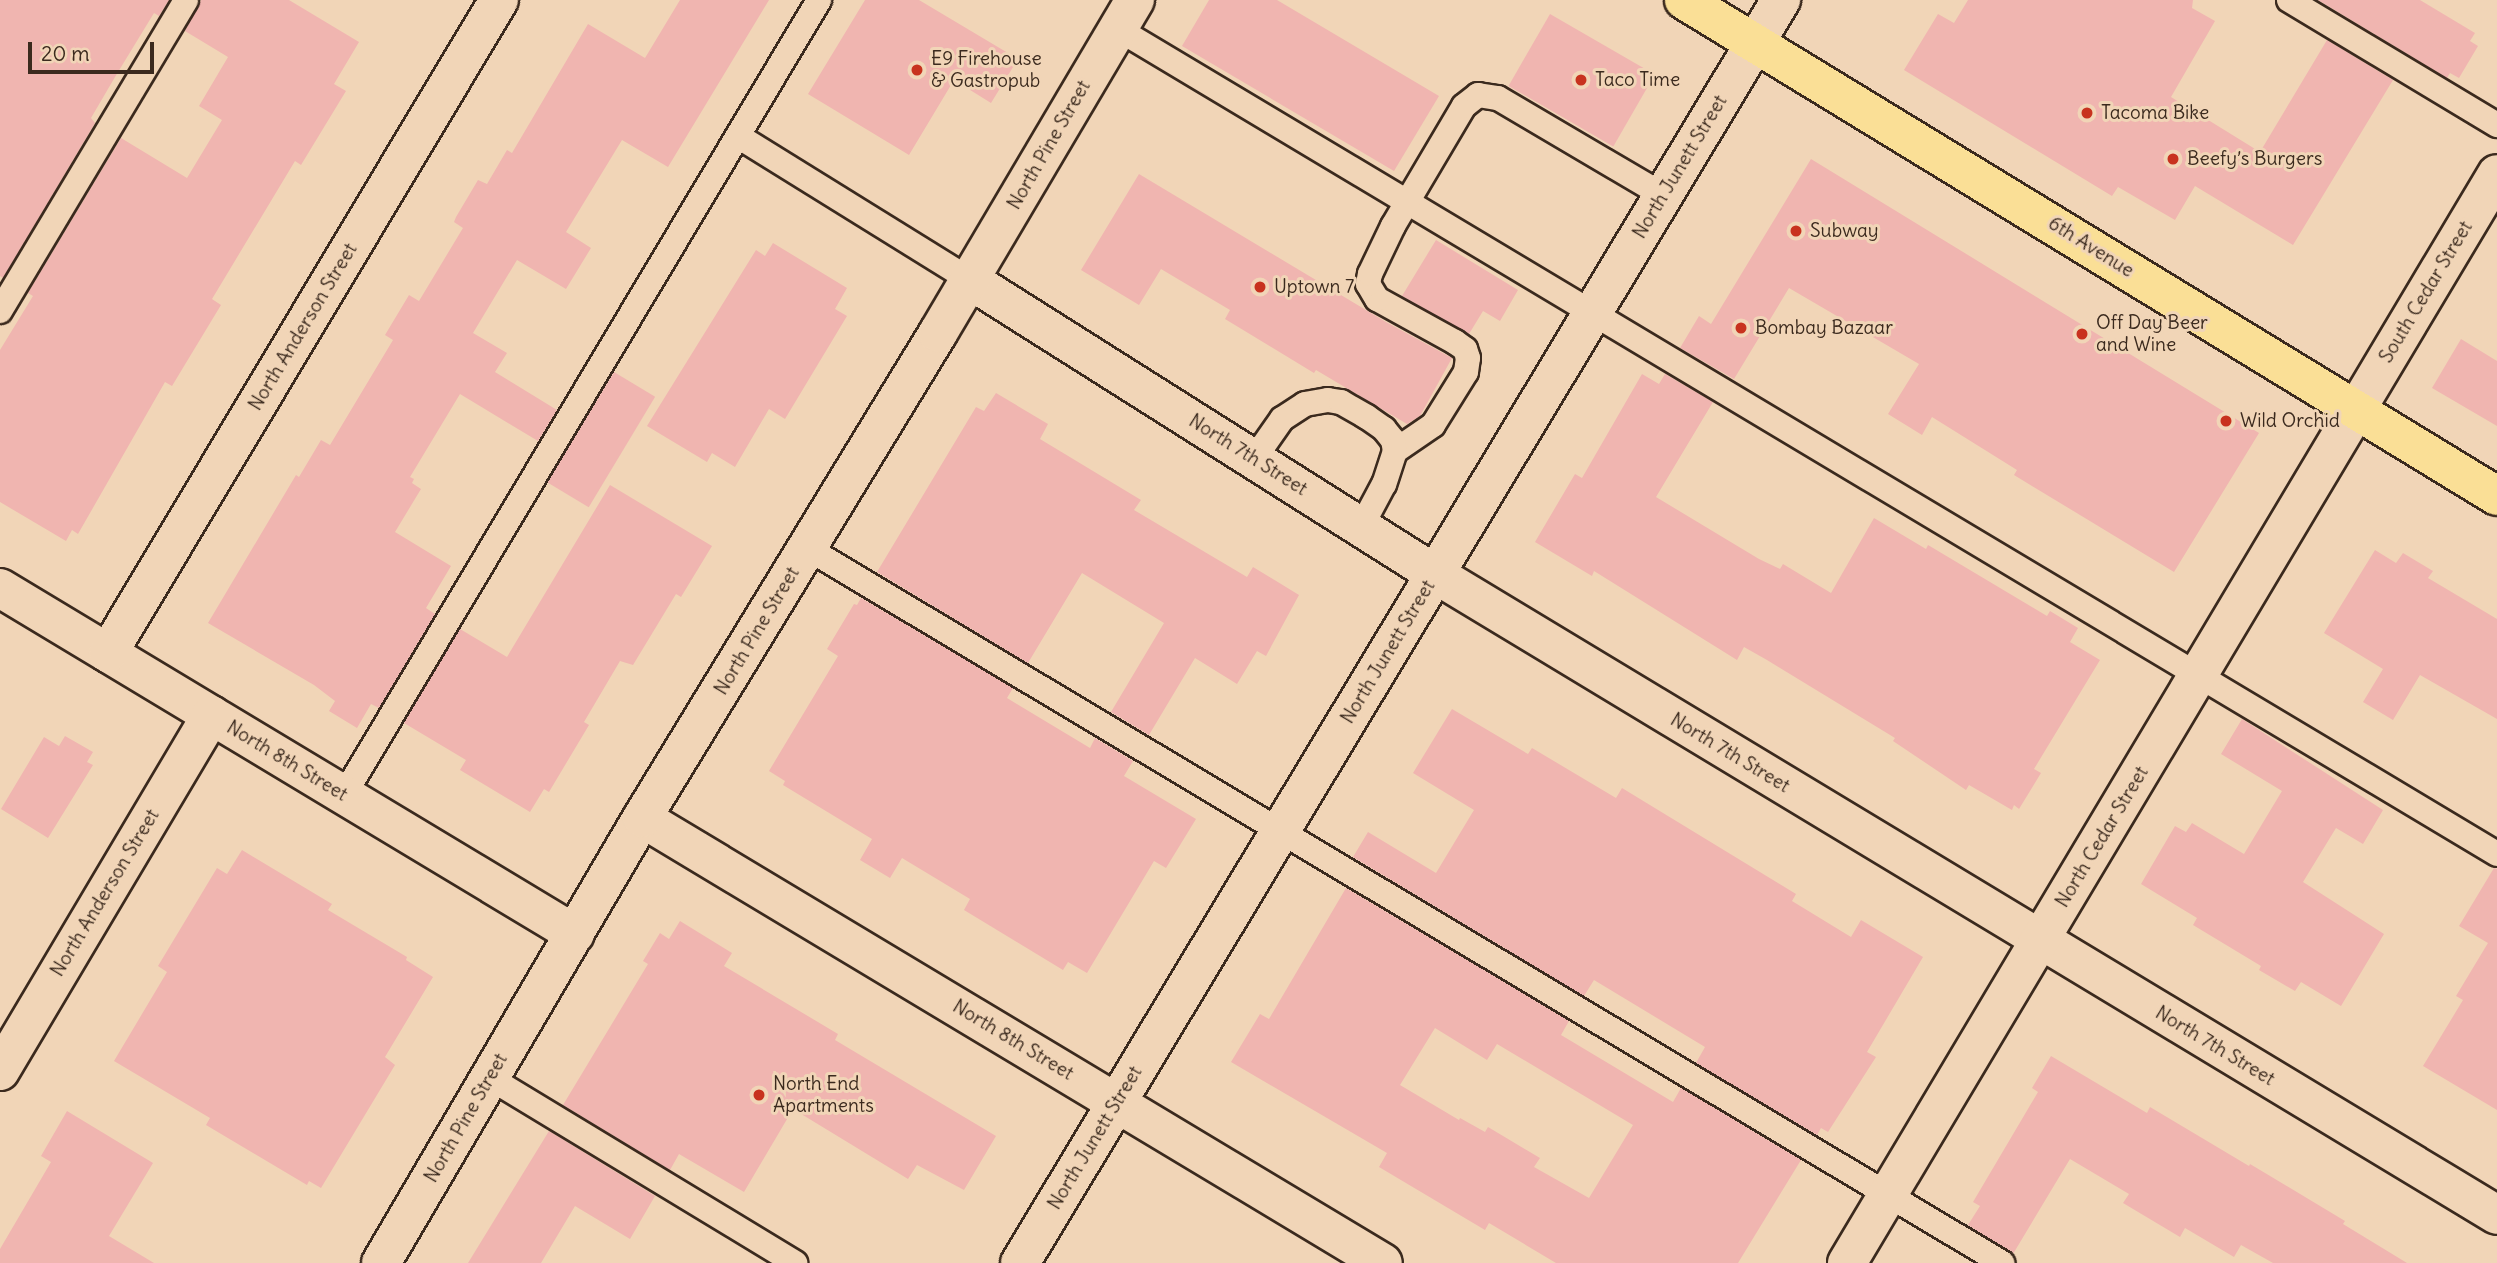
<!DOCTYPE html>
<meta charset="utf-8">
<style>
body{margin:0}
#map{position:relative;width:2497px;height:1263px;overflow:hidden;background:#f1d5b7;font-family:Delius,sans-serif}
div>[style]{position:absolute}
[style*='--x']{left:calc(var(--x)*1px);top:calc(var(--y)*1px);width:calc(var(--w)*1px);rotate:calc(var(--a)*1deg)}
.building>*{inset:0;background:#f0b5b0;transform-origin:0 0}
.roads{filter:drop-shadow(2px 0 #3b2a1e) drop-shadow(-2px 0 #3b2a1e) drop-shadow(0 2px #3b2a1e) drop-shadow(0 -2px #3b2a1e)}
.service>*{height:24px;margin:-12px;padding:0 12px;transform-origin:12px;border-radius:12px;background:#f1d5b7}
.minor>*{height:38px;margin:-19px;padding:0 19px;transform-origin:19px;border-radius:19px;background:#f1d5b7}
.primary>*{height:38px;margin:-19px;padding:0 19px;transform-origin:19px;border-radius:19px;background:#fadf96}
.dots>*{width:19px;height:19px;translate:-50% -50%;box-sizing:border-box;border:4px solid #f1d5b7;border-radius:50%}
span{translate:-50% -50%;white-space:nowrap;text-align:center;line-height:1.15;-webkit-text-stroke:6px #f1d5b7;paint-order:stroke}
.poi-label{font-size:19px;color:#3b2a1e}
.left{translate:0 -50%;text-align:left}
.street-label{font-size:19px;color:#3b2a1e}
.scale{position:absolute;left:28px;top:42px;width:126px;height:32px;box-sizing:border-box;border:4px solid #3b2a1e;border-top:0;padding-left:9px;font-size:21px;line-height:24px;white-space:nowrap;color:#3b2a1e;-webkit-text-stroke:5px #f1d5b7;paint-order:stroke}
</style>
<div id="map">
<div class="building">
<div style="clip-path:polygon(0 0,169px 0,159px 16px,154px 13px,115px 77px,91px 118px,95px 123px,3px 278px,0 276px)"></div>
<div style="clip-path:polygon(201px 0,289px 0,359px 42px,334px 84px,346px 91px,301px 165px,295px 161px,212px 299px,221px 305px,172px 386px,165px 382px,78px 534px,72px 530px,66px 541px,0 502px,0 350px,33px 296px,28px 293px,121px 138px,187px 178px,222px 120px,199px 106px,228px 57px,185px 31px)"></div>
<div style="clip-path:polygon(680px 0,769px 0,668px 167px,622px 140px,566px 232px,591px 248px,566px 289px,517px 260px,473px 333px,507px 353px,495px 372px,557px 410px,538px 441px,460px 394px,410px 477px,414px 479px,412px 483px,421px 489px,395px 532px,451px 566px,426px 608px,435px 614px,379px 708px,371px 704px,357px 728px,329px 711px,335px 701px,314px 685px,208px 623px,296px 475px,299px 477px,321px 440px,330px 445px,393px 340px,385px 335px,409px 295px,419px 301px,463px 228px,454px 222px,456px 217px,478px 180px,487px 184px,507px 150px,512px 153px,588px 24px,645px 58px)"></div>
<div style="clip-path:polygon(865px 0,919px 0,1018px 59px,991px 103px,954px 80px,909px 155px,808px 94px)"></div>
<div style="clip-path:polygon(1209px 0,1277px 0,1439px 96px,1394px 171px,1182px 46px)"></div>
<div style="clip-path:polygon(1968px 0,2193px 0,2192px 8px,2215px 21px,2171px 97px,2260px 152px,2327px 40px,2393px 80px,2293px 245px,2195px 186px,2175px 220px,2118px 187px,2112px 196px,1904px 70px,1938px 14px,1954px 23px)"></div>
<div style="clip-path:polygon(2318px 0,2420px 0,2475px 33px,2470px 41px,2478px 46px,2459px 78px,2450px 73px,2447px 78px)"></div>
<div style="left:1550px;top:14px;width:121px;height:83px;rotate:30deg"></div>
<div style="clip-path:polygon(1811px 159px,2259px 433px,2174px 572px,2014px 475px,2017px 470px,1932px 417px,1922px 435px,1888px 414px,1919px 364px,1789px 288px,1734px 379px,1680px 348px,1699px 316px,1711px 324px)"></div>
<div style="clip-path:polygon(1139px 174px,1386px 322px,1452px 358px,1420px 416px,1407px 424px,1316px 370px,1314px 373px,1225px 319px,1230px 310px,1161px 269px,1139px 305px,1081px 270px)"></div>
<div style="clip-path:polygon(1436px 240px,1518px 290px,1500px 321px,1483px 311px,1469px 334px,1402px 296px)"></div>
<div style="clip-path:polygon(773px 243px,847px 288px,835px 309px,847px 316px,785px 419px,769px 409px,735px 467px,712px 453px,707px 462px,647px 426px,756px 250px,765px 256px)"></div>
<div style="clip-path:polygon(2461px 339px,2497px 361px,2497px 426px,2432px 388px)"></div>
<div style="left:614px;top:372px;width:48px;height:129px;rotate:31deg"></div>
<div style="clip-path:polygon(1642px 374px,1659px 384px,1665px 374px,1713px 402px,1656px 497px,1759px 559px,1780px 569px,1783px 564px,1831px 593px,1874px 518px,1926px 549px,1928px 545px,2047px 616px,2050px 611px,2078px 628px,2070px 642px,2100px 660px,2034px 769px,2041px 773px,2019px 809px,2014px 805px,2012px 810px,1969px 785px,1966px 790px,1893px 741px,1895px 738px,1767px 660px,1744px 647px,1737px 660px,1594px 571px,1592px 576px,1535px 542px,1575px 474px,1582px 478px)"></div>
<div style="clip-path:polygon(996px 393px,1048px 424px,1040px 439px,1141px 500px,1134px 510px,1247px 577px,1253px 567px,1299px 595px,1266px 656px,1257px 651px,1237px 684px,1195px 658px,1149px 735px,1111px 712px,1164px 623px,1082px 573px,1028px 663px,877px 572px,976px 407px,984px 411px)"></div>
<div style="clip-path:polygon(610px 485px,712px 546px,681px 597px,676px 594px,633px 665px,620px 661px,584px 722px,589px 725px,549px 792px,544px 789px,530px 812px,460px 770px,466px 760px,404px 723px,460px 629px,507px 657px)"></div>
<div style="clip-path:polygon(2375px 550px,2396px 563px,2403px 553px,2433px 571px,2428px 578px,2497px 619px,2497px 719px,2420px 675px,2393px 720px,2363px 702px,2383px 669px,2324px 633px)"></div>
<div style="clip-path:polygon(861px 598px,1013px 688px,1007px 698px,1090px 748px,1095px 738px,1133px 761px,1124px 776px,1196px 819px,1166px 868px,1154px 861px,1087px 973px,1068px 962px,1063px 970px,964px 910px,970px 899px,902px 858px,890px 878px,860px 860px,872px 839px,783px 785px,785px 781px,769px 771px,838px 656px,827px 649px,854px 604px,857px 605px)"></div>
<div style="clip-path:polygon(1452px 709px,1528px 754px,1532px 748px,1616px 798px,1622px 788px,1796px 894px,1792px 901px,1851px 937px,1861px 920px,1923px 957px,1867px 1052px,1876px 1057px,1828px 1132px,1821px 1128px,1817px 1135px,1696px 1063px,1705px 1047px,1594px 980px,1584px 996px,1353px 857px,1368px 832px,1436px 873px,1474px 810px,1413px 773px)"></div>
<div style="clip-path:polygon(2242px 719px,2383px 810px,2363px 844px,2336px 828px,2303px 882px,2384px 934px,2341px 1006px,2301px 982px,2295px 991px,2259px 970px,2261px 966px,2193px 925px,2197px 918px,2141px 884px,2175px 826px,2186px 832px,2192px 823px,2244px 854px,2282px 791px,2221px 754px)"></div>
<div style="clip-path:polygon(65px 736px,93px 752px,87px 762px,93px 765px,48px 838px,1px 809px,44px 737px,59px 746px)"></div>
<div style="clip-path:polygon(242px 850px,332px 904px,328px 910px,407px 957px,406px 960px,433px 977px,385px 1057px,395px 1065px,321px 1188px,309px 1181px,307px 1185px,206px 1125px,210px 1118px,114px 1061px,167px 972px,158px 966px,217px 868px,227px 874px)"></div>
<div style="clip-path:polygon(2494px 868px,2497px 869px,2497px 1110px,2423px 1066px,2463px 1000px,2456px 996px,2488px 943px,2459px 926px)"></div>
<div style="clip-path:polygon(evenodd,1346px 888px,1569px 1021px,1561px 1035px,1673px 1102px,1681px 1088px,1801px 1160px,1738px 1263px,1556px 1263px,1489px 1223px,1485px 1230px,1379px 1167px,1387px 1153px,1231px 1062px,1260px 1014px,1269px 1019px,1346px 888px,1435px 1028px,1487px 1060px,1497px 1044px,1633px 1125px,1589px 1198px,1534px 1167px,1540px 1158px,1488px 1127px,1485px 1132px,1460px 1118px,1459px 1120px,1400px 1085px,1435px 1028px)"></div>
<div style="clip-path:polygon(680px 921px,732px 953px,724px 966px,838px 1034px,835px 1040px,996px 1136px,964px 1190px,917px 1165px,908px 1179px,793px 1109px,744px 1192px,679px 1154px,670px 1170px,563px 1105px,648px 964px,643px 961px,660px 933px,669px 939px)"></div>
<div style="clip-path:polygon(2051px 1056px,2147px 1113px,2150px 1107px,2249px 1166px,2250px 1164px,2345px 1221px,2343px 1224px,2407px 1263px,2273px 1263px,2241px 1245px,2234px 1257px,2185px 1228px,2180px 1237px,2123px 1203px,2129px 1194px,2070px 1159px,2013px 1254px,1968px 1225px,1980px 1206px,1973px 1202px,2038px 1092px,2032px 1088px)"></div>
<div style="clip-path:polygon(67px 1111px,153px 1163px,109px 1236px,154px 1263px,0 1263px,0 1249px,51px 1162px,41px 1156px)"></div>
<div style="clip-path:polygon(549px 1131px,655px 1196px,630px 1239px,575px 1206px,541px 1263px,468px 1263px)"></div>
</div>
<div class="roads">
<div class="service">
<div style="--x:2289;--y:0;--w:243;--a:31"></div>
<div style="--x:1118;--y:29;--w:1607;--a:30.89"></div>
<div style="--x:738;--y:136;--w:273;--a:31.8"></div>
<div style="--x:0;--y:311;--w:362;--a:-59.1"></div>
<div style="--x:1395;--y:451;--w:46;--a:-34.4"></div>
<div style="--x:1433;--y:425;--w:62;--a:-58.1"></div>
<div style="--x:1466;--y:372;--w:14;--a:-82"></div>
<div style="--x:1468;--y:358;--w:9;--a:-108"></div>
<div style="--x:1465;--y:349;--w:12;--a:-145"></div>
<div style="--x:1455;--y:342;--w:89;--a:-151.1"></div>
<div style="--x:1377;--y:299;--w:17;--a:-121"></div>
<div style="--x:1368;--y:284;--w:10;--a:-79"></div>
<div style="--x:1370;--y:274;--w:53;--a:-64.4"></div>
<div style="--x:1393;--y:226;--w:139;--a:-59.4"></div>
<div style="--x:1464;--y:106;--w:18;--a:-38"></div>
<div style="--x:1478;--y:95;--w:20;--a:9"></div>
<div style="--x:1498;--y:98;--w:191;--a:30.5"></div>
<div style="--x:1254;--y:459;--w:49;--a:-55"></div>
<div style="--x:1282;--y:419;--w:27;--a:-33"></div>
<div style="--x:1305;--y:404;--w:23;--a:-10"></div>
<div style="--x:1328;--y:400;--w:13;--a:9"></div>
<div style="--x:1341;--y:402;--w:30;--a:30"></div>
<div style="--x:1367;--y:417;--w:21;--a:35"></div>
<div style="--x:1384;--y:429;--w:14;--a:51"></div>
<div style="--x:1393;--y:440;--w:11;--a:80"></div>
<div style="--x:1395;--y:451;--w:35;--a:108"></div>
<div style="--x:1384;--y:484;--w:49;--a:118.1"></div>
<div style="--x:807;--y:548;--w:1393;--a:30.89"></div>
<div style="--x:344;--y:795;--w:926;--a:-59.14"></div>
<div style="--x:490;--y:1078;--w:357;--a:31.2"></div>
</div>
<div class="minor">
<div style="--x:970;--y:280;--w:550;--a:32.3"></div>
<div style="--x:1435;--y:574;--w:1240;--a:31.11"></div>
<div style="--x:0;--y:588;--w:671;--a:31.04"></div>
<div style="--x:108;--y:653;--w:761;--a:-59.09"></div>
<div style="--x:642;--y:818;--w:864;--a:30.99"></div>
<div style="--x:0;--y:1071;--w:414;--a:-59.3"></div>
<div style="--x:381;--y:1263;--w:516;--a:-59.61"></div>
<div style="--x:642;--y:818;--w:568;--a:-58.6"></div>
<div style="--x:938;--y:333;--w:387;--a:-59.4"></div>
<div style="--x:1020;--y:1263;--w:1475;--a:-58.93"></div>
<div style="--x:1847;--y:1263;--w:1268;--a:-59.17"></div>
</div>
<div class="primary">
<div style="--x:1684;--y:0;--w:952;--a:31.39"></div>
</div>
</div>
<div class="dots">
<div style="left:917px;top:70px;background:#c8321e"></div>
<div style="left:1581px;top:80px;background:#c8321e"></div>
<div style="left:2087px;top:113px;background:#c8321e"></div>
<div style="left:2173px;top:159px;background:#c8321e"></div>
<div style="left:1796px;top:231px;background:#c8321e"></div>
<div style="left:1260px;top:287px;background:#c8321e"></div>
<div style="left:1741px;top:328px;background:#c8321e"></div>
<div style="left:2082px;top:334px;background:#c8321e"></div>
<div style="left:2226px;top:421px;background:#c8321e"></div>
<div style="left:759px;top:1095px;background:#c8321e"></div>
</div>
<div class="poi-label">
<span class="left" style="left:931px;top:70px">E9 Firehouse<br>&amp; Gastropub</span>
<span class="left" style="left:1595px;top:80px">Taco Time</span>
<span class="left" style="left:2101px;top:113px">Tacoma Bike</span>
<span class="left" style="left:2187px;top:159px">Beefy’s Burgers</span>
<span class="left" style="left:1810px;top:231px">Subway</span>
<span class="left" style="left:1274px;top:287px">Uptown 7</span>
<span class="left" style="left:2096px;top:334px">Off Day Beer<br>and Wine</span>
<span class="left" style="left:1755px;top:328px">Bombay Bazaar</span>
<span class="left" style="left:2240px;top:421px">Wild Orchid</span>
<span class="left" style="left:773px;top:1095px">North End<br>Apartments</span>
</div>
<div class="street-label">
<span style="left:1049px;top:145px;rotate:-60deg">North Pine Street</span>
<span style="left:1680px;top:167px;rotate:-59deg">North Junett Street</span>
<span style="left:2091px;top:247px;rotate:32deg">6th Avenue</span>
<span style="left:2426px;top:292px;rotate:-59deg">South Cedar Street</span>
<span style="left:303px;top:327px;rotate:-59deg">North Anderson Street</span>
<span style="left:1248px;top:455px;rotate:32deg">North 7th Street</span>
<span style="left:757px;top:631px;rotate:-59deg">North Pine Street</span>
<span style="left:1388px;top:652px;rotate:-59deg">North Junett Street</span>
<span style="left:1730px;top:753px;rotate:31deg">North 7th Street</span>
<span style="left:287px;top:761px;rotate:31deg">North 8th Street</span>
<span style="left:2102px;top:837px;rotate:-59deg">North Cedar Street</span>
<span style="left:105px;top:893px;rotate:-59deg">North Anderson Street</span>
<span style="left:1013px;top:1040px;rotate:31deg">North 8th Street</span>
<span style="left:2215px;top:1046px;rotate:31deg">North 7th Street</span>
<span style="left:466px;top:1118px;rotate:-60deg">North Pine Street</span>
<span style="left:1095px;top:1138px;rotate:-59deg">North Junett Street</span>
</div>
<div class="scale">20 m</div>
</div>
